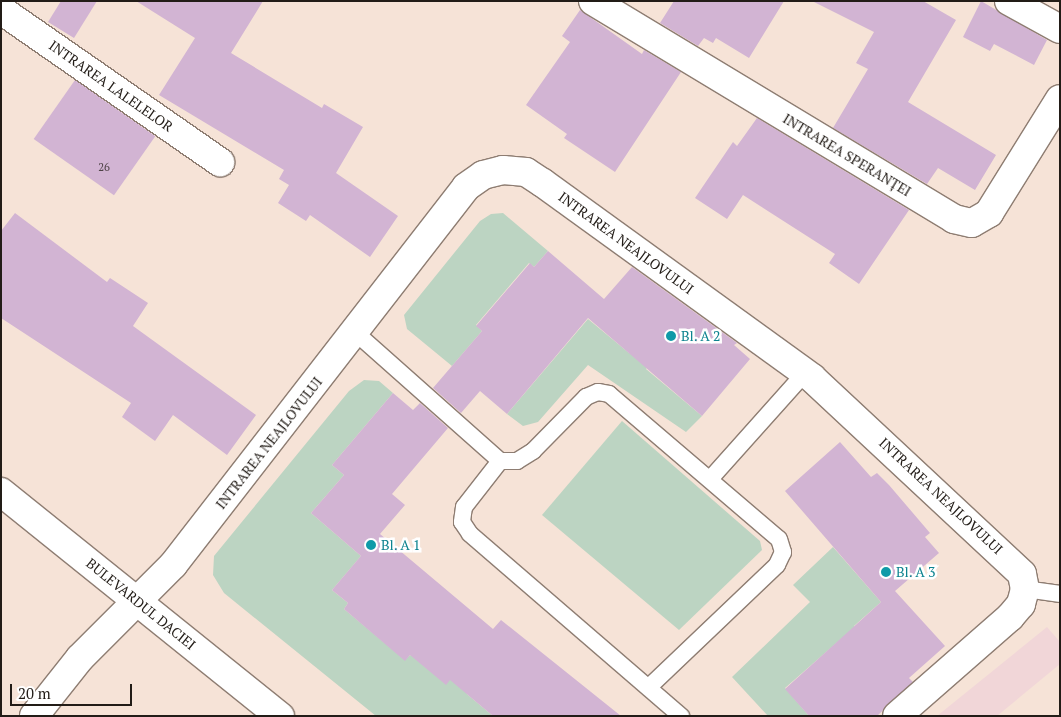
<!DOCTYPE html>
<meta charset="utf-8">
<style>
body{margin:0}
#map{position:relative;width:1061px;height:717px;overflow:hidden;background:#f6e3d7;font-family:"PT Serif",serif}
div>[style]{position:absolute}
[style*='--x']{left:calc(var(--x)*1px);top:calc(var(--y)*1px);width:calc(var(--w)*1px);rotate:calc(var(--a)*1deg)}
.industrial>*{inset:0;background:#f1d6d8}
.green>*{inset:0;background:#bcd4c2}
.building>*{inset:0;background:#d2b4d3;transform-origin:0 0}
.roads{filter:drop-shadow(1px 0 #8e7d72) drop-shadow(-1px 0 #8e7d72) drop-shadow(0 1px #8e7d72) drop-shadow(0 -1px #8e7d72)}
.service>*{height:16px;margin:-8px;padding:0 8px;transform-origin:8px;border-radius:8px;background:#fff}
.minor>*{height:28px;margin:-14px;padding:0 14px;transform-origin:14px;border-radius:14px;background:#fff}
.tertiary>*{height:28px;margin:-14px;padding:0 14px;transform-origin:14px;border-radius:14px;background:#fff}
.dots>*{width:14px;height:14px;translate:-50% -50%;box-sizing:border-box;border:2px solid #fff;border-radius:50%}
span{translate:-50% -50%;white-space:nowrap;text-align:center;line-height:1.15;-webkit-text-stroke:5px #fff;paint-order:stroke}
.number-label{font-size:11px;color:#4e4246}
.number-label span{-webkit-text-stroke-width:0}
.street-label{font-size:14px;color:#221c17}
.culture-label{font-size:14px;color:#0d838f}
.left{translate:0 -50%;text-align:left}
.frame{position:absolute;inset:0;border:2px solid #221c17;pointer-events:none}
.scale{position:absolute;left:10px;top:684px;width:122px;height:22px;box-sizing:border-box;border:2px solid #221c17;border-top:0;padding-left:6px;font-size:15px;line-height:18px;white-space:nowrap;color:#221c17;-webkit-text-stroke:4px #fff;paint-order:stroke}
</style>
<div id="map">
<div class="industrial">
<div style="clip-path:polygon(1047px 627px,1060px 642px,1060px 664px,997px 716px,937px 716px)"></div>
</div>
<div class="green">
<div style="clip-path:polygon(503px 213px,548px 251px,534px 267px,529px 263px,476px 325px,482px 331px,452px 366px,407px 329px,404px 315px,480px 221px,491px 214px)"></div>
<div style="clip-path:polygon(588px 319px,629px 353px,657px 356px,646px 369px,702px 416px,686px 432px,588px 365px,538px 422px,523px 426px,507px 414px)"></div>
<div style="clip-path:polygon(364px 380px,379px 381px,393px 393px,332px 465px,344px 475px,311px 513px,361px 556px,332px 590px,348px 603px,344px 609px,405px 660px,410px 655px,454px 676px,468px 695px,493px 716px,376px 716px,224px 593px,213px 575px,214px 556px,349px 391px)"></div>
<div style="clip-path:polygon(622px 421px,760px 541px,762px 550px,679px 630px,542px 515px)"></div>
<div style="clip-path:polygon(833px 547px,881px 602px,854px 626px,864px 638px,841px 639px,785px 688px,809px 716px,768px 716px,732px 677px,810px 602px,793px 585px)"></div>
</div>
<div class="building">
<div style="clip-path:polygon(61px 1px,97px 1px,74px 38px,48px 22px)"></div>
<div style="clip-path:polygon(136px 1px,263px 1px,231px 53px,322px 108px,324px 104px,363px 127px,336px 173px,398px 216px,370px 257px,310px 215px,306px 221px,278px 203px,289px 185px,279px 179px,284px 170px,159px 95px,195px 38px)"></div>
<div style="clip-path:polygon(674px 1px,784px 1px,749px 58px,716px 38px,713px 43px,704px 38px,698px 46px,660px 23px)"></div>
<div style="clip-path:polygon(812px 1px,923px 1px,956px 20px,908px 102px,996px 155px,975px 190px,938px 168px,927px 184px,833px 128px,868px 69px,856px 63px,874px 32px)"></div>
<div style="clip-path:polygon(981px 1px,1047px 40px,1034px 65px,994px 44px,990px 51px,963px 37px)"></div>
<div style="clip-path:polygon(580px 10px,642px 54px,644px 50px,681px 72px,615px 172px,564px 138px,567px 134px,526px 105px,570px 42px,562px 36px)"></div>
<div style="left:75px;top:80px;width:98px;height:72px;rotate:35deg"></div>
<div style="clip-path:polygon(757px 118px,909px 210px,859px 284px,829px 263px,835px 254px,743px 195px,727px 219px,695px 198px,733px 142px,737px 146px)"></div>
<div style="clip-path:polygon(15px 213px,107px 282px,110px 278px,148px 303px,133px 326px,256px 415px,227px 455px,173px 415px,155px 441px,122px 417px,131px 403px,1px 318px,1px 231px)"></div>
<div style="clip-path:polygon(548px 251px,604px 299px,632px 267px,737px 343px,734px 345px,750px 359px,702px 416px,588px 318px,507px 414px,480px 391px,461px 413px,433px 388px,482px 331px,476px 326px,530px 263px,534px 267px)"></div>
<div style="clip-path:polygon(393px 393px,413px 410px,420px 403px,448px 428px,392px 494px,405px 505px,380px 534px,493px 629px,501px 620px,621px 716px,493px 716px,450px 680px,446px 685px,410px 655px,405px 661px,344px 609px,348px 603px,332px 590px,377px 537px,361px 556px,311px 513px,344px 475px,332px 465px)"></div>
<div style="clip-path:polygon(840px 442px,871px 477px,877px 473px,889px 485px,930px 533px,925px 537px,939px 553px,895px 591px,945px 646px,909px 678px,913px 682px,877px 716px,809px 716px,785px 689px,881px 602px,785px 491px)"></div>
</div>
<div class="roads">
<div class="service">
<div style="--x:356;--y:333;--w:193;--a:41.6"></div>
<div style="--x:500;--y:461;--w:58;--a:128"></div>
<div style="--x:464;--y:507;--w:15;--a:98"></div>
<div style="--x:462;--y:522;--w:14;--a:56"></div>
<div style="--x:470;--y:534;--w:279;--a:40.8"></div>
<div style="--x:500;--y:461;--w:17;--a:0"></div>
<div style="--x:517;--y:461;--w:19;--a:-32"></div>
<div style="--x:533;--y:451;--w:76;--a:-45.5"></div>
<div style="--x:586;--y:397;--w:13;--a:-23"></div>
<div style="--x:598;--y:392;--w:11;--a:10"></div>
<div style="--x:609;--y:394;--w:223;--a:40.5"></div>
<div style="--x:779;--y:539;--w:14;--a:73"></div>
<div style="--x:783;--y:552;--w:14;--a:115"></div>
<div style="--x:777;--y:565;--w:175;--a:136.4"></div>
<div style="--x:711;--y:478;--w:141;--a:-48.2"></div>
<div style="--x:1025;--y:589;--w:35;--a:8"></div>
</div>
<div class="minor">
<div style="--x:593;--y:1;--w:422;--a:31.1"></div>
<div style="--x:954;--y:219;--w:18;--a:13"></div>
<div style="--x:972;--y:223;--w:20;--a:-30"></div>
<div style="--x:989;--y:213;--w:134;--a:-58.1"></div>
<div style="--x:1009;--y:1;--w:58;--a:28.8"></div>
<div style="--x:1;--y:10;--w:267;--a:34.8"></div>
<div style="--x:34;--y:716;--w:74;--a:-51.6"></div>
<div style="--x:80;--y:658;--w:132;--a:-45"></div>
<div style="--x:173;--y:565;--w:478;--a:-52.2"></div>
<div style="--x:466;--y:187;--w:21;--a:-35"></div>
<div style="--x:483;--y:175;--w:21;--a:-14"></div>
<div style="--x:503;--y:170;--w:23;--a:5"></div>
<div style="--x:526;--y:172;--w:20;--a:33"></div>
<div style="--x:543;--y:183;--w:332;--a:35.9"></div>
<div style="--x:812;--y:378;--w:287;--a:43"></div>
<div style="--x:1022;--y:574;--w:15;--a:79"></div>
<div style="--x:1025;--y:589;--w:16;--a:105"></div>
<div style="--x:1021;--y:604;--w:17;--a:130"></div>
<div style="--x:1010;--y:617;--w:150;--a:138.8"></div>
</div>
<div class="tertiary">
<div style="--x:1;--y:492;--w:358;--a:38.8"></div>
</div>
</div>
<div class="dots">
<div style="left:671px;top:336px;background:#0f9aa8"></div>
<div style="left:371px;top:545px;background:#0f9aa8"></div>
<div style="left:886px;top:572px;background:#0f9aa8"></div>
</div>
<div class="number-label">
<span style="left:104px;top:167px">26</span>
</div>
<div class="street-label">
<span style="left:111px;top:86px;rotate:35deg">INTRAREA LALELELOR</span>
<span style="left:847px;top:155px;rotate:31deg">INTRAREA SPERANȚEI</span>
<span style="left:626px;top:243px;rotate:36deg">INTRAREA NEAJLOVULUI</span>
<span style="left:269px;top:443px;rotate:-52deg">INTRAREA NEAJLOVULUI</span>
<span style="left:941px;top:496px;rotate:43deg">INTRAREA NEAJLOVULUI</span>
<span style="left:141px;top:604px;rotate:39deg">BULEVARDUL DACIEI</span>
</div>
<div class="culture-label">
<span class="left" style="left:681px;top:336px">Bl. A 2</span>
<span class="left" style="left:381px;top:545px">Bl. A 1</span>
<span class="left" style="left:896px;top:572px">Bl. A 3</span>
</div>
<div class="frame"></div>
<div class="scale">20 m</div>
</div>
